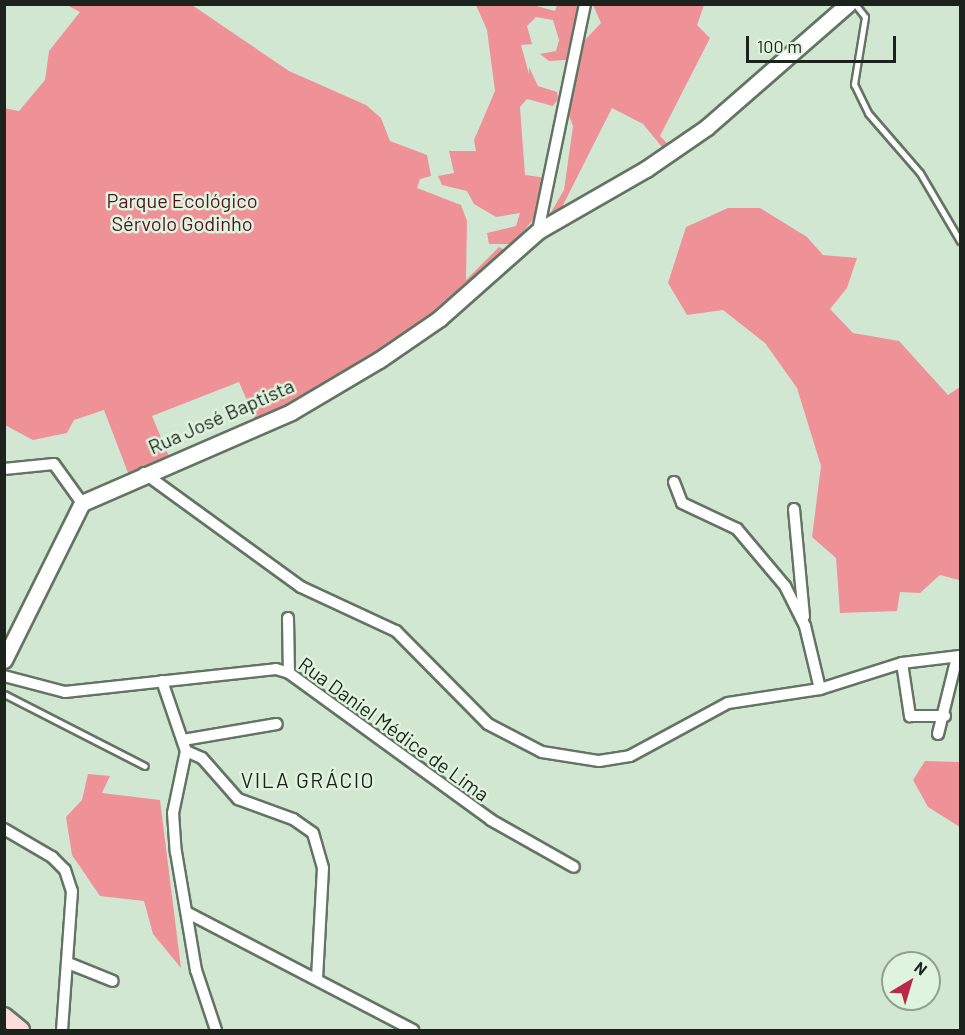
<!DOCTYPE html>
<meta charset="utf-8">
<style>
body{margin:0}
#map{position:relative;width:965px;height:1035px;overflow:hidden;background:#d2e7d2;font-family:Barlow,sans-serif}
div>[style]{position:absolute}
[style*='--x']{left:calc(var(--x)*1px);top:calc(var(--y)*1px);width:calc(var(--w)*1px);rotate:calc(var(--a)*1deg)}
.green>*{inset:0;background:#ef9298}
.roads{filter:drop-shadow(2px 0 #627562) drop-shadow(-2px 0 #627562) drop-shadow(0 2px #627562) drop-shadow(0 -2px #627562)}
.lane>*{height:5px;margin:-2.5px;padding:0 2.5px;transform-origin:2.5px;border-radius:2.5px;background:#fff}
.street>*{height:10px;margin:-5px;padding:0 5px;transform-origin:5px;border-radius:5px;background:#fff}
.secondary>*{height:15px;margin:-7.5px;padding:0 7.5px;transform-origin:7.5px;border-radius:7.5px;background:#fff}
.primary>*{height:16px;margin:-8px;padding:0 8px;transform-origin:8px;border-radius:8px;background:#fcdcdd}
span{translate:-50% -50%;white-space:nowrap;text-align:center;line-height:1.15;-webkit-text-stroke:5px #dff4df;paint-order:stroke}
.park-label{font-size:20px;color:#53131d}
.street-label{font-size:20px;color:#1c231c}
.neighbourhood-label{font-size:21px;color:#1c231c;letter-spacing:1.5px}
.frame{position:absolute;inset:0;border:6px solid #1c231c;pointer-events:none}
.north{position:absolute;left:881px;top:951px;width:60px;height:60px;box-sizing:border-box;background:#dff4df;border:2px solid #91a091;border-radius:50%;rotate:38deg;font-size:16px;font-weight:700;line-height:24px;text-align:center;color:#1c231c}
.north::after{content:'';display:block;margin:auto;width:21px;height:27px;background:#b92844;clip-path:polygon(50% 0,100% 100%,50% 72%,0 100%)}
.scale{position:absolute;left:746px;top:36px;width:150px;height:27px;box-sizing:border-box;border:3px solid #1c231c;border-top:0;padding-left:8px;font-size:18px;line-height:21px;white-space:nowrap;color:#1c231c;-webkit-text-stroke:4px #dff4df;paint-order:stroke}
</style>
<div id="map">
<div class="green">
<div style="clip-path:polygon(67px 5px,192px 5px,289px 71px,366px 105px,381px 118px,390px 141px,427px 155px,431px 176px,420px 179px,417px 188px,461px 205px,467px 221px,466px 280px,499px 247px,505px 250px,452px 301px,360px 367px,256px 422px,239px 382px,152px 416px,170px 459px,130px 478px,104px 410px,74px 420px,67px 433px,33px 440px,5px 425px,4px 108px,19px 111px,45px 80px,49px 51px,80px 12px)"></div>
<div style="clip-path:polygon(476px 5px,533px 5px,555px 11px,557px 5px,578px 5px,566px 60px,549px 61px,540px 54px,556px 51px,559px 40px,553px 20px,536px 17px,527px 26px,532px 44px,521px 45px,529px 74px,529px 67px,538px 86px,557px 92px,558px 99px,553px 106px,527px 99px,520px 107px,525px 175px,547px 178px,537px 215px,513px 244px,489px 244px,487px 233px,516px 226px,520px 213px,496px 217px,474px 204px,467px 191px,442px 185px,438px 176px,454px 173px,449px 151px,476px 151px,474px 140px,495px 91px,487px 30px)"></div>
<div style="clip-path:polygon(593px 5px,704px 5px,697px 25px,710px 38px,660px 136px,667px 143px,662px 147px,643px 124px,612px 108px,558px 215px,546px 221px,564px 190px,573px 126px,567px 110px,578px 60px,585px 40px,601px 23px)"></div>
<div style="clip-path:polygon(728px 208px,760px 208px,807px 237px,823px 255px,857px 258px,847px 288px,830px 309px,853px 333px,899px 341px,948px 395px,960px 387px,960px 595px,959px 580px,940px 575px,920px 593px,900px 592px,897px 611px,840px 613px,836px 558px,812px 537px,821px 466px,797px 388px,765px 343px,723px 310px,687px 315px,668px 283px,686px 227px)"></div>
<div style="clip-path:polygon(925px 761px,960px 762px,960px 827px,928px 807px,913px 780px)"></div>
<div style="clip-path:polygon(88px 774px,110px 776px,102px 793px,160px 800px,181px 968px,153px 934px,144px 901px,100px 896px,72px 855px,66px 817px,82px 800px)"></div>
</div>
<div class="roads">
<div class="lane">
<div style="--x:855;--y:4;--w:16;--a:52"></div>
<div style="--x:865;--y:17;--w:68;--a:99.3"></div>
<div style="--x:854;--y:84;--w:32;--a:64"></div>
<div style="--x:868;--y:113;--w:79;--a:49.1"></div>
<div style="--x:920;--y:173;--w:79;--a:59.5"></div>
<div style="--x:4;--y:694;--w:158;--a:27.1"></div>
</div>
<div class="street">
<div style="--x:538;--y:231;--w:232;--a:-78.3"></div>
<div style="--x:4;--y:469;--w:50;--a:-5.7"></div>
<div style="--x:54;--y:464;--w:48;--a:54.3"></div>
<div style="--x:144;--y:473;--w:194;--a:36"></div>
<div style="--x:301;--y:587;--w:105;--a:24.9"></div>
<div style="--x:396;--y:631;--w:131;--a:45.3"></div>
<div style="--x:488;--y:724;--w:61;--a:27.4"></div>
<div style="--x:542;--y:752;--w:58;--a:9"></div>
<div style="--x:599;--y:761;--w:31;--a:-9"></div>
<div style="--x:630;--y:756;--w:111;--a:-28.4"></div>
<div style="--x:728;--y:703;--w:93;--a:-8.7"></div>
<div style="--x:820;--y:689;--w:86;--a:-17.6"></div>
<div style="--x:902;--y:663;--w:58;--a:-6.9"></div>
<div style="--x:674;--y:482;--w:22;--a:69"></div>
<div style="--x:682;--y:503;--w:61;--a:25.3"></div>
<div style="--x:737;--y:529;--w:75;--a:49.9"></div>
<div style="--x:785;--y:586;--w:45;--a:63.4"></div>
<div style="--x:805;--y:626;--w:65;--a:76.6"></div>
<div style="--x:794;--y:509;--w:108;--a:84.7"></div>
<div style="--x:288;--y:618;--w:55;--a:89"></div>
<div style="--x:902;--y:663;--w:54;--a:81.4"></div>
<div style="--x:910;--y:716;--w:35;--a:0"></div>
<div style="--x:4;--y:676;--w:63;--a:14.7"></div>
<div style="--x:65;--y:692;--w:212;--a:-6.2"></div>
<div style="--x:276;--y:669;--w:14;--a:17"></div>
<div style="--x:289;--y:673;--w:250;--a:36"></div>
<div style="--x:491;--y:820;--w:95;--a:29.5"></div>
<div style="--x:162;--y:681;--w:74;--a:71.1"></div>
<div style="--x:186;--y:751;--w:63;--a:101.8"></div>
<div style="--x:173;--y:813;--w:39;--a:86"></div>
<div style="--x:176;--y:852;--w:120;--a:80.4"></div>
<div style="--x:196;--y:970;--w:63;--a:71.6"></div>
<div style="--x:938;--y:734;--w:79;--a:-76.1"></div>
<div style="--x:183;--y:740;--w:95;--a:-9.7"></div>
<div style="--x:186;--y:751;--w:17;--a:24"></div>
<div style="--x:202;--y:758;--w:55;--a:48.7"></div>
<div style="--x:238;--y:799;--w:59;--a:20"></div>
<div style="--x:293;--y:819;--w:24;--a:35"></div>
<div style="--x:313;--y:833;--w:36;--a:74"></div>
<div style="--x:323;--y:868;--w:110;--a:93.1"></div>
<div style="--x:4;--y:829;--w:56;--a:30.3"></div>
<div style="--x:52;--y:857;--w:18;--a:45"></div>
<div style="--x:65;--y:870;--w:22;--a:72"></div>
<div style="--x:72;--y:891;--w:139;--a:94.1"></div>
<div style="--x:188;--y:913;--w:254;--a:27.5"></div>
<div style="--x:68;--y:963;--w:48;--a:21.8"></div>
</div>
<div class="secondary">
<div style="--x:4;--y:660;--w:175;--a:-63.6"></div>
<div style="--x:82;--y:503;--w:228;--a:-23.5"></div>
<div style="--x:291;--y:412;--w:102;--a:-30.6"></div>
<div style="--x:379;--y:360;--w:74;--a:-34.5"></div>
<div style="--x:440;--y:318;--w:131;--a:-41.6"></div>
<div style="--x:538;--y:231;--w:125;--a:-29.9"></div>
<div style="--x:646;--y:169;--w:74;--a:-34.5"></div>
<div style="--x:707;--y:127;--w:187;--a:-41.1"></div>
</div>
<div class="primary">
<div style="--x:4;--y:1016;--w:22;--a:39"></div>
</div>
</div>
<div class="park-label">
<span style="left:182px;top:212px">Parque Ecológico<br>Sérvolo Godinho</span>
</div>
<div class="street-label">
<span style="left:221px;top:416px;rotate:-24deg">Rua José Baptista</span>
<span style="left:394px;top:729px;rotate:36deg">Rua Daniel Médice de Lima</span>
</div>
<div class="neighbourhood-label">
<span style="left:308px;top:780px">VILA GRÁCIO</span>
</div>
<div class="frame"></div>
<div class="north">N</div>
<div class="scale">100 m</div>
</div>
